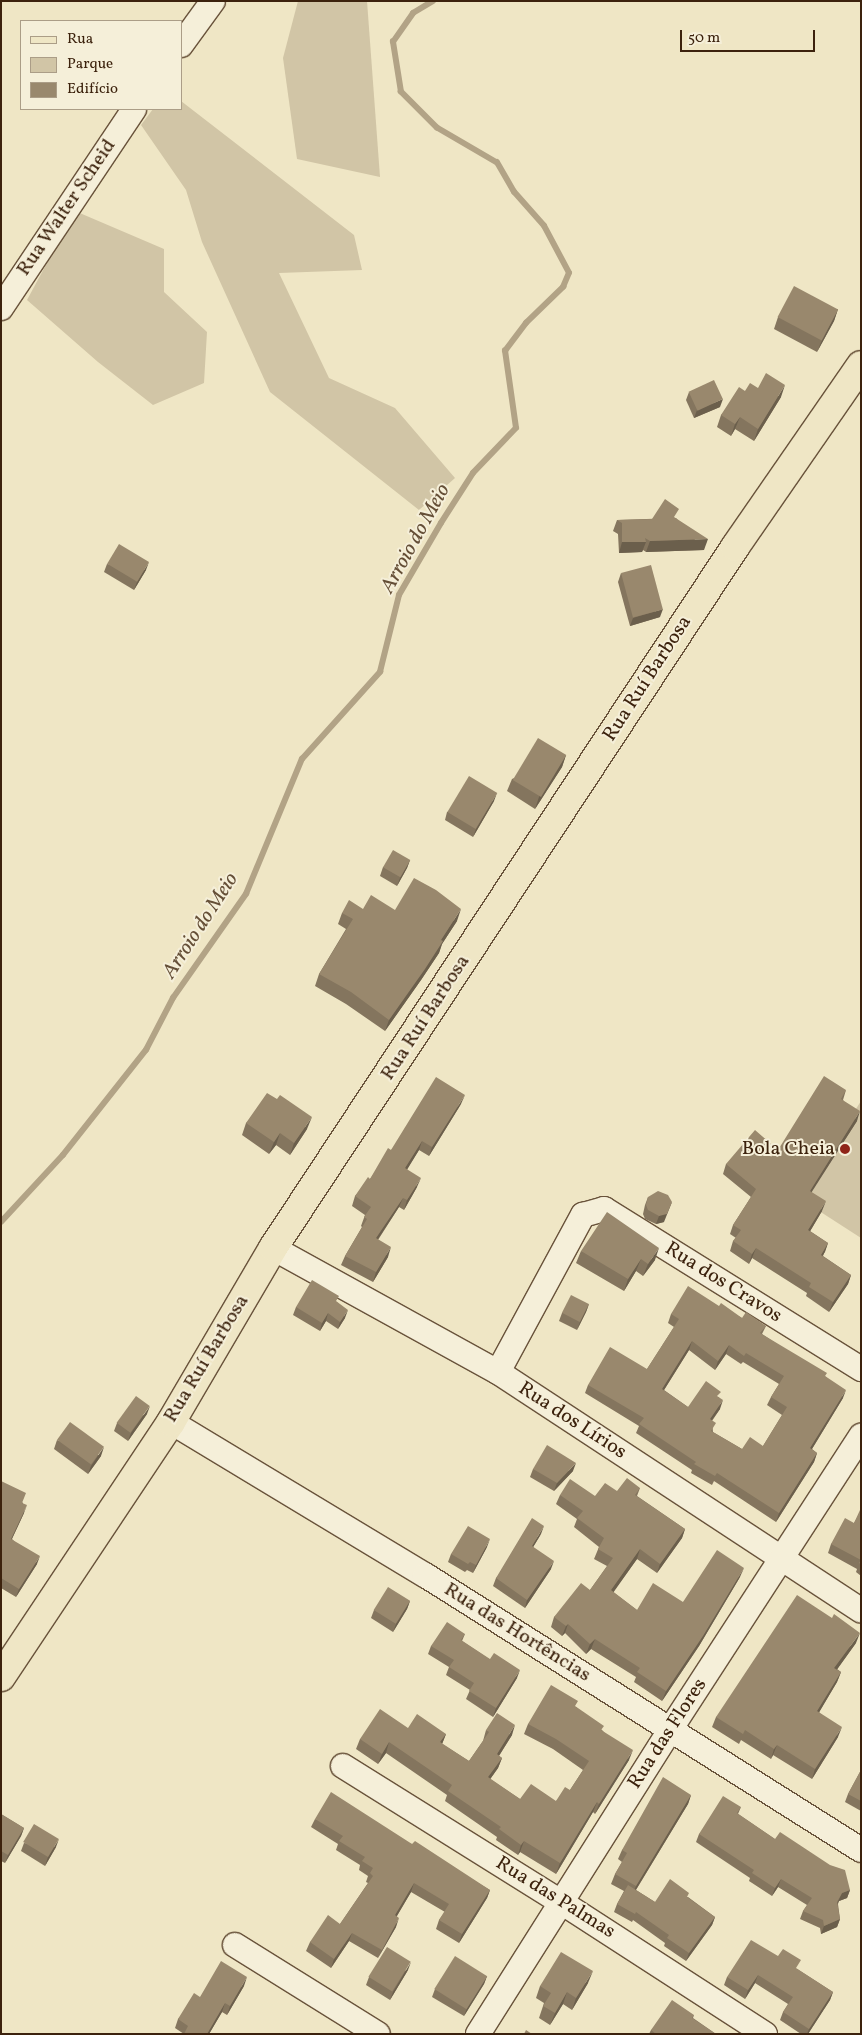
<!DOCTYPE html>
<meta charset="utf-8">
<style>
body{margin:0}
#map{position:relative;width:862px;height:2035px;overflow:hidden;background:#efe6c5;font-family:Vollkorn,serif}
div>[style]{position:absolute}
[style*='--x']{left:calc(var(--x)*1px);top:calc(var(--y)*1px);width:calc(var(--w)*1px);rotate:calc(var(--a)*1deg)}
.green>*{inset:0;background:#d1c5a6}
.stream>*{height:5.5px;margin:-2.75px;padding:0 2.75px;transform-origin:2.75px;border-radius:2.75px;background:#b2a386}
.roads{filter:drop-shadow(1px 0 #69533b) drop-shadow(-1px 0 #69533b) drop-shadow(0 1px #69533b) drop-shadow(0 -1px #69533b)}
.minor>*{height:24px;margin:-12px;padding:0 12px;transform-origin:12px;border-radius:12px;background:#f5efd9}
.major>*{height:28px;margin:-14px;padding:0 14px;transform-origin:14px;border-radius:14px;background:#efe6c5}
.wall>*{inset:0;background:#84755e}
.shaded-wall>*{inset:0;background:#6b5f4c}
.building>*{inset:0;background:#99886d;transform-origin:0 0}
.dots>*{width:14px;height:14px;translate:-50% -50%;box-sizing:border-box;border:2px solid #f5efd9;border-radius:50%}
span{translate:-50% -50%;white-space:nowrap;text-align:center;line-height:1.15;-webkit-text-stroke:4px #f5efd9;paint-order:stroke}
.street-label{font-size:20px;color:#3c220d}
.poi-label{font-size:20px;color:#3c220d}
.right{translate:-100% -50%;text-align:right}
.water-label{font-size:21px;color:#654f37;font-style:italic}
.frame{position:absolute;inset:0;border:2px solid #3c220d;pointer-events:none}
.legend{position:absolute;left:20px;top:20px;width:162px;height:90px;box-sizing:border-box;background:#f5efd9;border:1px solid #ab9d87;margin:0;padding:6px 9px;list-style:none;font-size:15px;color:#3c220d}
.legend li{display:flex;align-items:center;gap:10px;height:25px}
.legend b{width:25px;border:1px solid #ab9d87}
.scale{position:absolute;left:680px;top:30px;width:135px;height:22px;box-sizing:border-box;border:2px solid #3c220d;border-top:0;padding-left:6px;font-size:15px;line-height:18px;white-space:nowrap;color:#3c220d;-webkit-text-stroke:4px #f5efd9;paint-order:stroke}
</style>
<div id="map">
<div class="green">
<div style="clip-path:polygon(298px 1px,367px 1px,380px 177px,297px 159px,283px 58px)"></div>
<div style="clip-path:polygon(181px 101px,354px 235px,362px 270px,279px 273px,329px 378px,395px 408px,455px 478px,419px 510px,270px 392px,202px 242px,186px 190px,141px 125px,153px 109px,181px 109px)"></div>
<div style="clip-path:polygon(75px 211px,164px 249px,164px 292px,207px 332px,204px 383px,153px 405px,98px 362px,27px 300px)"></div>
<div style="clip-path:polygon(861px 1101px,861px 1238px,799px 1198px)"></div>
</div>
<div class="stream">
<div style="--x:1;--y:1222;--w:91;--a:-47.2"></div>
<div style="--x:63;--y:1155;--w:134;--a:-51.7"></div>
<div style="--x:146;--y:1050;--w:59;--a:-62.6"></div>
<div style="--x:173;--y:998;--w:127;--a:-54.9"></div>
<div style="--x:246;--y:894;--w:146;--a:-67.5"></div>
<div style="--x:302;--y:759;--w:117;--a:-48.1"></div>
<div style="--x:380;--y:672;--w:79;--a:-76.1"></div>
<div style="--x:399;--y:595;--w:83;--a:-59.7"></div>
<div style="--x:441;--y:523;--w:59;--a:-57.4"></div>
<div style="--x:473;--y:473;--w:62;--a:-46.3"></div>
<div style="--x:516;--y:428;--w:78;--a:-98.1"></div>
<div style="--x:505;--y:351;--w:35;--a:-53"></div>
<div style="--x:526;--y:323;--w:52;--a:-44.2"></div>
<div style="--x:563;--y:287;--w:15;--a:-67"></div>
<div style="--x:569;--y:273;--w:53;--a:-118"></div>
<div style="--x:544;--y:226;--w:45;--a:-131.4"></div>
<div style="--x:514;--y:192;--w:34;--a:-120"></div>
<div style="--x:497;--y:163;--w:69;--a:-149.7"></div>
<div style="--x:437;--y:128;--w:51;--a:-135"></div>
<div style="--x:401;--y:92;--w:51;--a:-99.1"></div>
<div style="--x:393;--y:42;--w:35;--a:-55"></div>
<div style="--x:413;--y:13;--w:23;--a:-31"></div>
</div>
<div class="roads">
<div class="minor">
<div style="--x:181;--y:45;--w:54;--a:-54"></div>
<div style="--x:1;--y:308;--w:239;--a:-56.2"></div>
<div style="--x:273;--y:1248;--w:257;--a:28.9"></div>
<div style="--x:498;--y:1372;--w:434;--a:33.3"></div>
<div style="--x:498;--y:1372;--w:179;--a:-61.6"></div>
<div style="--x:583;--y:1215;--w:22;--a:-16"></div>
<div style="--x:604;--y:1209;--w:303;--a:31.9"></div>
<div style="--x:171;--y:1422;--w:297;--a:31.1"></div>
<div style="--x:425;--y:1575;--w:515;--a:32.24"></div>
<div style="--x:343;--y:1766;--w:257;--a:32"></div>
<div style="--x:561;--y:1902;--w:243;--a:32.9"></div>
<div style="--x:235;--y:1945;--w:168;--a:31.9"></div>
<div style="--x:478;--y:2034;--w:360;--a:-57.7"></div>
<div style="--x:670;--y:1730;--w:351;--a:-57"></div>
</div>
<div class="major">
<div style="--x:1;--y:1677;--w:306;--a:-56.3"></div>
<div style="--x:171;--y:1422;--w:202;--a:-59.6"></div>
<div style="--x:273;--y:1248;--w:840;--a:-56.61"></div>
<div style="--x:735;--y:547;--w:221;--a:-55.3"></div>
</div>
</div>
<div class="wall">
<div style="clip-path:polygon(838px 309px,834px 321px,817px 352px,774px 329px,778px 317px)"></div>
<div style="clip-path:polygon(758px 388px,781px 397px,754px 441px,735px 429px,731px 436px,717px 427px,721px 415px,745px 391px)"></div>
<div style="clip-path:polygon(689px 392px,720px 407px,694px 418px,686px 400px)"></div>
<div style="clip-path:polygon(676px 518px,704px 550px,646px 552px,643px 550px,642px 552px,619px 553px,618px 534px,613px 531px,617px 520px)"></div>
<div style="clip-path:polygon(107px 564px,146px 570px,134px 590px,104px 572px)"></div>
<div style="clip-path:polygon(621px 573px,660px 617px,630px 626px,618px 582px)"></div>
<div style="clip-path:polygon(566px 755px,562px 767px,535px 809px,507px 791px,512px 779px)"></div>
<div style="clip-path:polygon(494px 801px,473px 837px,445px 820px,447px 812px)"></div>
<div style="clip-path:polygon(410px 860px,407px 868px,397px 886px,380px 876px,383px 867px)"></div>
<div style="clip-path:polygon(363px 909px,395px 910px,457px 921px,442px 944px,439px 953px,421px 980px,385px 1031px,346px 1004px,315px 986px,319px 974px,346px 929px,338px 924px,342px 913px)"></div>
<div style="clip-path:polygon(846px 1090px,843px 1100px,857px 1121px,811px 1192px,822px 1211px,810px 1231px,828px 1243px,823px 1256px,851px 1275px,848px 1284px,829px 1312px,806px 1296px,807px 1293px,752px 1258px,749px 1264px,730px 1251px,733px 1241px,736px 1238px,730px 1234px,733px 1225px,751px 1197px,723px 1174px,726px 1164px,778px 1150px)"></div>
<div style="clip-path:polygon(277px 1099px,307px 1129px,290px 1155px,276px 1145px,269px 1154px,242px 1135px,246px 1123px)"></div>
<div style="clip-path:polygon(461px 1104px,429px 1156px,419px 1150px,407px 1169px,417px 1187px,404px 1210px,399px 1207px,378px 1240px,388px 1257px,373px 1282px,341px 1265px,345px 1256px,362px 1227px,361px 1226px,365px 1215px,352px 1206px,355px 1196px,370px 1179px,391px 1150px)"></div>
<div style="clip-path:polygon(648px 1197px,664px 1222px,656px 1224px,645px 1219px,643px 1214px,645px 1205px)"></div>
<div style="clip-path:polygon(581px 1251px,655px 1260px,643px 1276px,636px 1271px,624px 1291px,576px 1263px)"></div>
<div style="clip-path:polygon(337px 1302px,345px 1318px,338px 1329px,326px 1321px,320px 1331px,293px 1315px,296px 1307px)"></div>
<div style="clip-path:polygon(589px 1304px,586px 1312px,577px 1330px,559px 1321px,562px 1313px)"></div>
<div style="clip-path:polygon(evenodd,719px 1306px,742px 1318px,766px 1326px,762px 1334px,826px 1377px,843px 1398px,812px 1449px,817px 1453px,814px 1462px,776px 1522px,714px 1481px,712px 1485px,691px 1473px,692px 1470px,636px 1433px,639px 1426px,585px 1393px,588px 1385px,647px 1369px,674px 1327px,668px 1323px,671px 1314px,719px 1306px,689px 1350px,715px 1370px,726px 1354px,741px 1364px,743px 1362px,779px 1384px,771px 1397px,767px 1405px,782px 1415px,763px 1446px,742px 1449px,713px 1432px,712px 1421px,720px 1409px,719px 1397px,688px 1407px,664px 1390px,689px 1350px)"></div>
<div style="clip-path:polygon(147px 1414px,128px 1441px,114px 1431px,117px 1423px)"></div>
<div style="clip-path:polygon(57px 1440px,101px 1456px,88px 1474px,54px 1449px)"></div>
<div style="clip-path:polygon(533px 1469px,573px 1471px,554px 1491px,530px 1477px)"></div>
<div style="clip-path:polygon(1px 1481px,23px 1503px,24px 1513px,12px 1539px,37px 1564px,16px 1597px,1px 1588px)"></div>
<div style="clip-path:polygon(640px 1488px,637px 1496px,685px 1529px,682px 1538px,657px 1573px,637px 1559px,613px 1592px,637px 1610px,683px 1602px,740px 1577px,699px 1646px,662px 1701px,634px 1682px,636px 1677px,591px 1649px,586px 1654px,565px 1633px,562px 1636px,551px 1627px,554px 1617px,590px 1590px,607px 1566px,594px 1559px,599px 1547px,574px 1527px,577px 1519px,556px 1504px,560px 1495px,595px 1496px)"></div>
<div style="clip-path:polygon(861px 1511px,861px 1576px,856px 1572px,857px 1569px,828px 1553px,831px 1544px,854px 1523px)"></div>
<div style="clip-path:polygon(541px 1534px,533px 1547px,551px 1569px,525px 1608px,493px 1586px,496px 1578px)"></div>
<div style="clip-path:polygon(487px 1547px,473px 1573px,467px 1570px,465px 1572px,448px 1562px,451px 1554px)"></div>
<div style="clip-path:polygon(410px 1601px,407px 1609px,393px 1632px,371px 1618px,374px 1610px)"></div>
<div style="clip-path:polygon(465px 1634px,462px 1641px,517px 1678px,493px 1717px,466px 1699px,470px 1690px,446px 1675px,449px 1667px,428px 1654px,431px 1646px)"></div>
<div style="clip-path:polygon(856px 1643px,837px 1669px,841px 1672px,837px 1682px,819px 1712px,838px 1737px,812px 1779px,773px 1755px,771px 1759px,741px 1740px,739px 1744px,712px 1727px,716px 1717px)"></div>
<div style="clip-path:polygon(576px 1707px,602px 1730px,629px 1760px,595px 1814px,593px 1812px,556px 1874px,520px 1852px,518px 1855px,496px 1840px,497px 1837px,445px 1801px,447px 1795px,386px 1753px,378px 1764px,356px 1749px,360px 1739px,446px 1734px,442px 1744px,469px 1761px,483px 1741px,486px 1730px,512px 1735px,499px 1756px,502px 1758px,498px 1768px,490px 1779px,520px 1799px,556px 1801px,570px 1790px,583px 1770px,553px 1749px,524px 1734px,528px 1724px)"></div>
<div style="clip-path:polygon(861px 1770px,861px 1811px,845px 1802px,848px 1794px)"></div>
<div style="clip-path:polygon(691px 1795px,688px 1804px,636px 1890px,655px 1902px,688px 1897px,715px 1917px,712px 1925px,686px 1961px,664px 1946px,665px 1943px,633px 1920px,632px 1922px,614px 1912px,617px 1904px,624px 1891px,611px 1884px,615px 1874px,622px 1862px,618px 1859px,622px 1850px)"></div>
<div style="clip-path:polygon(741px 1807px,738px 1814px,850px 1890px,847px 1898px,839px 1901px,838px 1904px,840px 1919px,837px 1927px,821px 1934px,820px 1928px,800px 1919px,803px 1911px,807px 1905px,778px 1887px,772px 1896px,749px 1881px,750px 1878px,696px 1842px,699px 1834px)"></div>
<div style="clip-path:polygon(1px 1814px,24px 1828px,21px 1836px,5px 1863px,1px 1861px)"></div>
<div style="clip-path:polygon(315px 1819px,412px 1844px,490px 1890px,487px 1898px,459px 1943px,436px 1929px,439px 1920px,445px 1912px,411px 1892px,397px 1916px,396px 1927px,378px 1958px,349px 1941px,331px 1968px,306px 1951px,310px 1942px,340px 1924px,368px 1883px,366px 1882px,368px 1876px,359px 1870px,360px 1865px,336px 1850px,338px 1844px,311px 1827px)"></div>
<div style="clip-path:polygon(24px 1843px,56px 1847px,45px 1866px,21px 1851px)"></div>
<div style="clip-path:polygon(797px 1969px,833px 1992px,830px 2000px,808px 2034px,801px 2034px,780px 2020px,783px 2012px,788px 2004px,755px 1983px,745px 1999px,724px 1985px,727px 1977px)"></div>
<div style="clip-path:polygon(408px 1970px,390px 2000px,366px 1985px,369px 1977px)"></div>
<div style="clip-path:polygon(487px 1976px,484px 1984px,464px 2016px,432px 1997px,435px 1989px)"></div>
<div style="clip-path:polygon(588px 1983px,572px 2010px,563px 2004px,550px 2025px,539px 2018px,544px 2003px,536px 1998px,540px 1986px)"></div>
<div style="clip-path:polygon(244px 1986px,227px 2015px,222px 2012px,209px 2034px,184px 2034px,175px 2028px,178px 2019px,200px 1997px)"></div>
<div style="clip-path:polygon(694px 2015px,693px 2018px,716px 2034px,649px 2034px,651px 2030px)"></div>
</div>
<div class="shaded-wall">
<div style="clip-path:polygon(838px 309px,834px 321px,817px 352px,822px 340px)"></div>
<div style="clip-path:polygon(785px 385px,781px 397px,754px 441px,758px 429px)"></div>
<div style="clip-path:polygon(723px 399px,720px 407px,694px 418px,697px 410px)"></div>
<div style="clip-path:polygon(740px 417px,735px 429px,731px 436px,735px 424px)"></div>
<div style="clip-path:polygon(708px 539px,704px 550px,646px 552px,650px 541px)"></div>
<div style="clip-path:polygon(622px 542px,646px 542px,642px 552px,619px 553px)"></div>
<div style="clip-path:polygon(149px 562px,146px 570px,134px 590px,137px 582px)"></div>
<div style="clip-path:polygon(663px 609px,660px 617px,630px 626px,633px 618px)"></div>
<div style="clip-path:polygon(566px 755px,562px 767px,535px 809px,539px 797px)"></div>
<div style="clip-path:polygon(497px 793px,494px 801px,473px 837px,476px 829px)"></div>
<div style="clip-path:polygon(410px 860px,407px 868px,397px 886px,400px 878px)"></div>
<div style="clip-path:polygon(461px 909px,457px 921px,442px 944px,439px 953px,421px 980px,385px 1031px,389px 1020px)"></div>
<div style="clip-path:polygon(465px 1095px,461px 1104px,429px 1156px,432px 1147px)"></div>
<div style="clip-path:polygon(860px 1111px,857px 1121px,806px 1201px,810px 1191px)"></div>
<div style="clip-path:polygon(312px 1117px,307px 1129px,290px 1155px,294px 1143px)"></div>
<div style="clip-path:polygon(280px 1133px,276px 1145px,269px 1154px,274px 1142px)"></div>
<div style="clip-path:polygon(422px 1141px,419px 1150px,402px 1178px,405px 1168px)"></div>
<div style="clip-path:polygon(421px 1178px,417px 1187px,404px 1210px,407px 1200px)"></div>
<div style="clip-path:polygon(403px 1198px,399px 1207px,372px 1248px,376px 1238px)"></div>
<div style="clip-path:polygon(826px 1201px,822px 1211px,805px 1240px,808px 1230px)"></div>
<div style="clip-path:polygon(672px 1202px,664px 1222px,656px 1224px,659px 1216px)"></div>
<div style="clip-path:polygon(828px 1243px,825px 1252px,817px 1264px,821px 1255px)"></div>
<div style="clip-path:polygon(391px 1247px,388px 1257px,373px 1282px,376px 1272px)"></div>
<div style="clip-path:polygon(659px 1248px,655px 1260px,643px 1276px,648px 1264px)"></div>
<div style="clip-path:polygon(756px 1248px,752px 1258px,749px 1264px,752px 1254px)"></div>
<div style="clip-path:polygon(641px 1259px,636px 1271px,624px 1291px,628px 1279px)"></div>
<div style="clip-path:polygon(851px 1275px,848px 1284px,829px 1312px,833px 1302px)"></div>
<div style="clip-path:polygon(589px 1304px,586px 1312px,577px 1330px,580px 1322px)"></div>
<div style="clip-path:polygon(348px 1310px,345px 1318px,338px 1329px,340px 1322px)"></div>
<div style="clip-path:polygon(328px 1313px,326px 1321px,320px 1331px,322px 1323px)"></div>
<div style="clip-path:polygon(692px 1341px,689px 1350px,659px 1398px,662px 1389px)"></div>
<div style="clip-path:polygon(729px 1345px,726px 1354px,715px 1370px,718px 1361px)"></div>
<div style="clip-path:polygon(846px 1390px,843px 1398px,807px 1457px,810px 1448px)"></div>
<div style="clip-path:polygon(723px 1400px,720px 1409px,706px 1428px,710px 1419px)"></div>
<div style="clip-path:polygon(150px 1406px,147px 1414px,128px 1441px,131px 1433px)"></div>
<div style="clip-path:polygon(104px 1447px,101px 1456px,88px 1474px,91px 1466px)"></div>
<div style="clip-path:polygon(817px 1453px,814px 1462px,776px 1522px,779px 1513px)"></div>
<div style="clip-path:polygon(576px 1463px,573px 1471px,554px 1491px,557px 1483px)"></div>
<div style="clip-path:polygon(27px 1505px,24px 1513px,8px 1547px,11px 1539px)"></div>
<div style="clip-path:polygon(544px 1526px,541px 1534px,529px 1554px,532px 1546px)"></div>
<div style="clip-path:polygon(685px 1529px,682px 1538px,657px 1573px,660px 1564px)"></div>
<div style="clip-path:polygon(490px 1539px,487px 1547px,473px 1573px,476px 1565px)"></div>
<div style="clip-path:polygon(640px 1549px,637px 1559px,608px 1600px,611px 1590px)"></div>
<div style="clip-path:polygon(40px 1556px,37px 1564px,16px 1597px,19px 1589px)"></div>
<div style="clip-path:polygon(554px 1561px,551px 1569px,525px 1608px,527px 1600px)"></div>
<div style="clip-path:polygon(744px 1568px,740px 1577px,699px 1646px,662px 1701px,666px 1691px)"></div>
<div style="clip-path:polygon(410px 1601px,407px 1609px,393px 1632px,396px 1624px)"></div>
<div style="clip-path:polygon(568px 1624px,565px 1633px,562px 1636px,566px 1626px)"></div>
<div style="clip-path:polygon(860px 1633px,856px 1643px,831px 1678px,834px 1668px)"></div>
<div style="clip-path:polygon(595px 1639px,591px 1649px,586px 1654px,590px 1644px)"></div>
<div style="clip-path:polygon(520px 1670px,517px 1678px,493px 1717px,496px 1708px)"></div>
<div style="clip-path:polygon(841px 1672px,837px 1682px,814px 1721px,817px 1711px)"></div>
<div style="clip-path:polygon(515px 1725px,512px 1735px,493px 1765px,497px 1754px)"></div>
<div style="clip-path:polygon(842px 1727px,838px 1737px,812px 1779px,815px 1769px)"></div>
<div style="clip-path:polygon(446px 1734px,442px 1744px,440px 1742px)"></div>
<div style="clip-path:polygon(389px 1742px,386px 1753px,378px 1764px,382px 1754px)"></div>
<div style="clip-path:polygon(777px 1745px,773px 1755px,771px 1759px,774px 1749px)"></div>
<div style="clip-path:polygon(633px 1750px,629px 1760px,595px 1814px,599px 1804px)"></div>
<div style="clip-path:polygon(502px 1758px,498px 1768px,484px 1788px,488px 1777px)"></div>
<div style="clip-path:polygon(691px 1795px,688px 1804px,632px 1896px,636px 1886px)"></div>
<div style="clip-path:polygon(597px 1802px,593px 1812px,556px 1874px,560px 1863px)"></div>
<div style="clip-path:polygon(24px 1828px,21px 1836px,5px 1863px,8px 1855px)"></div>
<div style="clip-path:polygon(59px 1839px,56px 1847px,45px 1866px,48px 1857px)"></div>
<div style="clip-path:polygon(524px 1841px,520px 1852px,518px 1855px,521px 1845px)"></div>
<div style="clip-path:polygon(781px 1879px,778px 1887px,772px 1896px,775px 1888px)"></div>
<div style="clip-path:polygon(414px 1883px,411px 1892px,392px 1924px,395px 1915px)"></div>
<div style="clip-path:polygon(490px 1890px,487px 1898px,459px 1943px,462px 1934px)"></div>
<div style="clip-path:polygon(850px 1890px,847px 1898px,839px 1901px,834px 1910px,842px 1893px)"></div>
<div style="clip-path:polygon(715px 1917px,712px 1925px,686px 1961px,689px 1953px)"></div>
<div style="clip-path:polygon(399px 1918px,396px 1927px,378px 1958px,382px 1950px)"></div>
<div style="clip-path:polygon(840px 1919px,837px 1927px,821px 1934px,824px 1926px)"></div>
<div style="clip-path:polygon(352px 1933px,349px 1941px,331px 1968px,334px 1959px)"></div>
<div style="clip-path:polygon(411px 1962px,408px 1970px,390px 2000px,393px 1992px)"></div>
<div style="clip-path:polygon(593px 1971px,588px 1983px,572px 2010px,576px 1998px)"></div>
<div style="clip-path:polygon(758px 1975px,755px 1983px,745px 1999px,748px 1990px)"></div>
<div style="clip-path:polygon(487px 1976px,484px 1984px,464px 2016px,467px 2008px)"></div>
<div style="clip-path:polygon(247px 1977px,244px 1986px,227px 2015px,230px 2006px)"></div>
<div style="clip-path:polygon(567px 1992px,563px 2004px,550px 2025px,555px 2013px)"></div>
<div style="clip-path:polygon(833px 1992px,830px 2000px,808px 2034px,807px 2034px,809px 2029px)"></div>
<div style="clip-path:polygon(225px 2003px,222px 2012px,209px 2034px,207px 2034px)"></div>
</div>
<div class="building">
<div style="left:794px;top:286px;width:50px;height:35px;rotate:28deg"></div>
<div style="clip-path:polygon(766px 373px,785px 385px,758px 429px,740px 417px,735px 424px,721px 415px,739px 387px,745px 391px,750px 383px,758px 388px)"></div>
<div style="left:714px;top:380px;width:21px;height:28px;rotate:65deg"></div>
<div style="clip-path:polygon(665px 499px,679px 509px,674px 517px,708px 539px,650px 541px,645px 538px,646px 542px,622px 542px,622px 523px,617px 520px,652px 519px)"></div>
<div style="left:119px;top:544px;width:35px;height:23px;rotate:31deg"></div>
<div style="left:651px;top:565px;width:46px;height:31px;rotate:75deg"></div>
<div style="left:538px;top:738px;width:33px;height:49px;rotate:31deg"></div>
<div style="left:469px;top:776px;width:33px;height:42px;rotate:31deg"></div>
<div style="left:393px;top:850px;width:20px;height:20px;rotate:30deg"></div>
<div style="clip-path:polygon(414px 878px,436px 890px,461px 909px,441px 940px,443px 941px,425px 969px,389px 1020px,351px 992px,319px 974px,353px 919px,342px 913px,349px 900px,363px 909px,371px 895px,395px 910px)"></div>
<div style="clip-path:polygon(824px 1076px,846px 1090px,841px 1099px,860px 1111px,810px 1191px,826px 1201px,808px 1230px,828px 1243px,821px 1255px,851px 1275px,833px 1302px,809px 1287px,811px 1283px,756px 1248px,752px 1254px,733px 1241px,741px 1230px,733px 1225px,756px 1189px,726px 1164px,755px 1130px,778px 1150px)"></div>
<div style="clip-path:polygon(436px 1077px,465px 1095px,432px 1147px,422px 1141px,405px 1168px,421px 1178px,407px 1200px,403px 1198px,376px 1238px,391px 1247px,376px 1272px,345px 1256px,367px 1219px,364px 1217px,371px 1207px,355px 1196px,368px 1177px,370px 1179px,388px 1148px,391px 1150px)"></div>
<div style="clip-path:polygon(267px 1093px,277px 1099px,280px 1095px,312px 1117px,294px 1143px,280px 1133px,274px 1142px,246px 1123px)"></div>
<div style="clip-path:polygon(658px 1191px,668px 1195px,672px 1202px,667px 1214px,659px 1216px,648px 1210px,646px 1205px,648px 1197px)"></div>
<div style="clip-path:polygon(607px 1212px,659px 1248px,648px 1264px,641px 1259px,628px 1279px,581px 1251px)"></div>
<div style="clip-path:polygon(312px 1280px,339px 1296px,336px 1301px,348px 1310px,340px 1322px,328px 1313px,322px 1323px,296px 1307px)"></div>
<div style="clip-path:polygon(evenodd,688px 1286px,719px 1306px,721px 1303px,742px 1318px,746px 1312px,766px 1326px,760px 1333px,827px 1373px,825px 1376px,846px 1390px,810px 1448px,817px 1453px,779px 1513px,717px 1473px,715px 1476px,694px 1464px,696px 1462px,639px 1424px,644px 1418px,588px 1385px,610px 1347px,647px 1369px,679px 1319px,671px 1314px,688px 1286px,692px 1341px,718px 1361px,729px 1345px,744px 1356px,746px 1353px,784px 1376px,771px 1397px,787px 1407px,763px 1446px,750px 1437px,742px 1449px,711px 1431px,716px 1423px,710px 1419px,723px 1400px,717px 1396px,721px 1392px,706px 1381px,688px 1407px,662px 1389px,692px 1341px)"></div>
<div style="left:571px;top:1295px;width:20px;height:20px;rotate:27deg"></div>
<div style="left:136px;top:1396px;width:17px;height:33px;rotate:36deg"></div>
<div style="left:70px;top:1422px;width:42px;height:22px;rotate:36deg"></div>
<div style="clip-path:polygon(547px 1445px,576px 1463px,557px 1483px,533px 1469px)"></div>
<div style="clip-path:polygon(627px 1478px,640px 1488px,635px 1495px,685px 1529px,660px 1564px,640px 1549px,611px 1590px,637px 1610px,653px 1583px,683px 1602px,717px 1550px,744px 1568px,703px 1636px,666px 1691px,637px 1672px,640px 1668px,595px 1639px,590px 1644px,568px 1624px,566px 1626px,554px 1617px,581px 1583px,590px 1590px,613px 1558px,598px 1549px,604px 1538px,577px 1518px,583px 1511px,560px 1495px,570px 1479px,595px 1496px,605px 1483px,617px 1491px)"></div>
<div style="clip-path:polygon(1px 1481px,26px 1493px,22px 1503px,27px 1505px,11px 1539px,40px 1556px,19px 1589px,1px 1578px)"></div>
<div style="clip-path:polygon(860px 1510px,861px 1511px,861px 1564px,859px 1563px,861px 1560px,831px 1544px,845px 1518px,854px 1523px)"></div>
<div style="clip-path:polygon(532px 1518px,544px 1526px,532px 1546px,554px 1561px,527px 1600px,496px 1578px)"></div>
<div style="clip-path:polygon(468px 1526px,490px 1539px,476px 1565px,470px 1562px,468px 1564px,451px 1554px)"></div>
<div style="left:388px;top:1587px;width:26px;height:27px;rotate:32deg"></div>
<div style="clip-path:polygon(797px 1595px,832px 1618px,834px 1614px,860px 1633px,834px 1668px,841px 1672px,817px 1711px,842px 1727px,815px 1769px,777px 1745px,774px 1749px,745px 1730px,743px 1734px,716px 1717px)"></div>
<div style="clip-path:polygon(447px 1622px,465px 1634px,461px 1640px,490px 1659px,494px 1653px,520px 1670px,496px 1708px,469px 1691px,474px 1683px,449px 1667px,454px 1660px,431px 1646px)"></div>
<div style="clip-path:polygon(551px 1685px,578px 1701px,575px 1706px,604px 1726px,601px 1730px,633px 1750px,599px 1804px,597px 1802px,560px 1863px,524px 1841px,521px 1845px,499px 1829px,501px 1827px,448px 1791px,452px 1785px,389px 1742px,382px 1754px,360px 1739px,380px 1709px,408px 1728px,417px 1714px,446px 1734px,440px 1742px,469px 1761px,489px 1732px,486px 1730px,497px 1713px,515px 1725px,497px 1754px,502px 1758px,488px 1777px,520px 1799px,531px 1784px,556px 1801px,565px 1787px,570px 1790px,589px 1761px,556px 1739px,528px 1724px)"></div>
<div style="clip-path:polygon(861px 1770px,861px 1801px,848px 1794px)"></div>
<div style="clip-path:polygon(663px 1777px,691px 1795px,636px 1886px,615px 1874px,627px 1853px,622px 1850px)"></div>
<div style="clip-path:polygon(331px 1792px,412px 1844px,415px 1841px,490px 1890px,462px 1934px,439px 1920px,449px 1904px,414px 1883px,395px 1915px,399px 1918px,382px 1950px,352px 1933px,334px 1959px,310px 1942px,328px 1915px,340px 1924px,373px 1876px,370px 1873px,373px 1868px,362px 1861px,365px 1857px,339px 1841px,343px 1836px,315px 1819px)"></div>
<div style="clip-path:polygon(723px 1796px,741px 1807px,737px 1813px,775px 1839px,780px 1832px,830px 1865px,845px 1870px,850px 1890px,842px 1893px,837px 1902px,840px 1919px,824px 1926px,823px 1920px,803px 1911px,812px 1898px,781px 1879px,775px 1888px,752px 1873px,754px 1870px,699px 1834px)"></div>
<div style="clip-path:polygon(1px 1814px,24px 1828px,8px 1855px,1px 1851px)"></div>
<div style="left:34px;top:1824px;width:29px;height:21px;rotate:31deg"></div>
<div style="clip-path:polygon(670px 1879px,689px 1893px,687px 1897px,715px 1917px,689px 1953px,667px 1938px,669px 1935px,636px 1912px,635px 1914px,617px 1904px,628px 1885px,655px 1902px)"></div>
<div style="clip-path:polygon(751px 1940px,778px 1956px,783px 1949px,801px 1960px,796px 1968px,833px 1992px,809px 2029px,783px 2012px,793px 1997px,758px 1975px,748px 1990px,727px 1977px)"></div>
<div style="left:387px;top:1947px;width:28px;height:35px;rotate:32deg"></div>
<div style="clip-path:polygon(561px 1952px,593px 1971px,576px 1998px,567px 1992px,555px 2013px,543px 2006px,551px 1993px,540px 1986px)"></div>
<div style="left:455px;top:1956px;width:38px;height:39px;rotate:32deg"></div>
<div style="clip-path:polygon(221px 1961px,247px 1977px,230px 2006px,225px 2003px,207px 2034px,184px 2034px,188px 2026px,178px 2019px,194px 1993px,200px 1997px)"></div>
<div style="clip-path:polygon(672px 2000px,694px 2015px,692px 2018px,716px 2034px,656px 2034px,651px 2030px)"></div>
<div style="clip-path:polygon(526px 2030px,532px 2034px,524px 2034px)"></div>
</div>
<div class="dots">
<div style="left:845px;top:1149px;background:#8f2418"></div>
</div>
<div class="street-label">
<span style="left:67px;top:208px;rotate:-56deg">Rua Walter Scheid</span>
<span style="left:648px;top:679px;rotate:-57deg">Rua Ruí Barbosa</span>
<span style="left:426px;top:1018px;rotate:-57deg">Rua Ruí Barbosa</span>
<span style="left:723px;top:1283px;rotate:32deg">Rua dos Cravos</span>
<span style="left:207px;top:1359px;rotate:-59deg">Rua Ruí Barbosa</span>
<span style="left:572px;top:1421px;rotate:33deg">Rua dos Lírios</span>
<span style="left:517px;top:1633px;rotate:32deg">Rua das Hortências</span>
<span style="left:668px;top:1734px;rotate:-57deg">Rua das Flores</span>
<span style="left:555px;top:1898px;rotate:32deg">Rua das Palmas</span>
</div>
<div class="poi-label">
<span class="right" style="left:835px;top:1149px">Bola Cheia</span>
</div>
<div class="water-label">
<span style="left:416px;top:539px;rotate:-61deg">Arroio do Meio</span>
<span style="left:201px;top:926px;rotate:-57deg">Arroio do Meio</span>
</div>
<div class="frame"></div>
<ul class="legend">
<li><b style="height:6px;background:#efe6c5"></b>Rua</li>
<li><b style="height:14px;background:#d1c5a6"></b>Parque</li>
<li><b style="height:14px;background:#99886d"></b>Edifício</li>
</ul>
<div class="scale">50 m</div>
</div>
